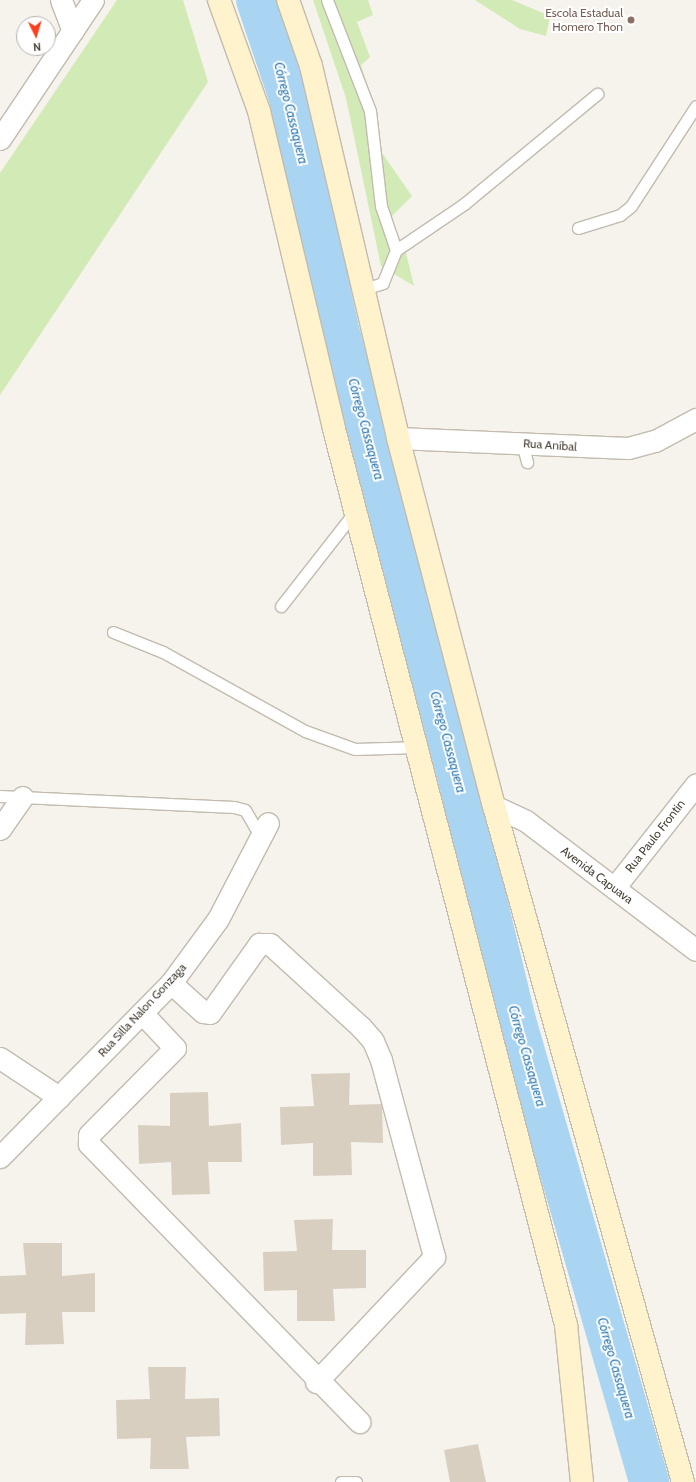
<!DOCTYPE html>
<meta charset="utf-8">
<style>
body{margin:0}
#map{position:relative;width:696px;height:1482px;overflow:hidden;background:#f6f3ec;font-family:Cabin,sans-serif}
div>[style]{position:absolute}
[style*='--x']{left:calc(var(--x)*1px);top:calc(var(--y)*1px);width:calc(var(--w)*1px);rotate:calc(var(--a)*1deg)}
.green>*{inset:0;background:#d2eab5}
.river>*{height:40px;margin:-20px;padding:0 20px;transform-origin:20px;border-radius:20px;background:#a9d4f2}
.building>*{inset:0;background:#d8cfc1}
.roads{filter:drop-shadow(1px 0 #c2bbae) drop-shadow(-1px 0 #c2bbae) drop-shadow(0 1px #c2bbae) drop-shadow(0 -1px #c2bbae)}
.service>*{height:11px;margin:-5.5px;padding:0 5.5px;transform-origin:5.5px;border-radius:5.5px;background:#fff}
.minor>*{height:21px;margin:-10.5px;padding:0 10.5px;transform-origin:10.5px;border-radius:10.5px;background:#fff}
.secondary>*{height:22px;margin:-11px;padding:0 11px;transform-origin:11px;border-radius:11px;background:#fff3cd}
.dots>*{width:11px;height:11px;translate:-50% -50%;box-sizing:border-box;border:2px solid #fff;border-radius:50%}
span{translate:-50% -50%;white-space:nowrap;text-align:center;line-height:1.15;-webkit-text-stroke:4px #fff;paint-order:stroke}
.education-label{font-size:12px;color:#785e54}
.right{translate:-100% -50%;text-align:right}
.street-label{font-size:12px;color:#4b4439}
.water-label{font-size:13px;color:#2e7ab2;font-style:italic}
.north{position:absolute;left:16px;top:16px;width:40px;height:40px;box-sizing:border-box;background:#fff;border:1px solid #b7b4b0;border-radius:50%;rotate:175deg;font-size:11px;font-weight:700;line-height:16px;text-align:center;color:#4b4439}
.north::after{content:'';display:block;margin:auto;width:14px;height:18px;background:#fc3f1d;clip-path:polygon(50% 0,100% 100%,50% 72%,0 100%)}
</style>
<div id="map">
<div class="green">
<div style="clip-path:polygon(117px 0,183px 0,208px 82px,0 395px,0 173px)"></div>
<div style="clip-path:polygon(313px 0,368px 0,373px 15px,357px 22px,370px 57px,361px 65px,370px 93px,380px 150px,412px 196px,389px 219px,405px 249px,414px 286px,381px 266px,346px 98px)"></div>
<div style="clip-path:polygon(475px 0,512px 0,550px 16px,546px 36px,520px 29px)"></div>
</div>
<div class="river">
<div style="--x:256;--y:0;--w:103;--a:71.4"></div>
<div style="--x:289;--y:98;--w:232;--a:77.8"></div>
<div style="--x:338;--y:325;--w:474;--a:75.2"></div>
<div style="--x:459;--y:783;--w:241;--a:76.5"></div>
<div style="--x:515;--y:1017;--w:484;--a:73.9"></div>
</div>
<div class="building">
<div style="clip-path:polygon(350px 1073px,349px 1105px,382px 1104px,383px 1143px,351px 1142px,352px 1175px,313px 1176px,313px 1143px,281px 1145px,280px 1107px,314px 1106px,311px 1074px)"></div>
<div style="clip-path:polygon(208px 1092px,209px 1126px,241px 1123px,242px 1162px,208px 1162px,210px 1194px,172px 1195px,171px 1162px,139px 1164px,138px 1125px,170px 1126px,170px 1093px)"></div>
<div style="clip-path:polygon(333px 1219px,332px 1250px,366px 1250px,366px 1288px,333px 1289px,335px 1321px,297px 1321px,297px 1290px,264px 1291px,263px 1252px,297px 1251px,294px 1220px)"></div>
<div style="clip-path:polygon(23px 1243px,62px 1243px,62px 1276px,95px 1273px,95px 1312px,62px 1312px,64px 1344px,25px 1345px,26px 1313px,0 1314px,0 1276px,26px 1275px)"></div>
<div style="clip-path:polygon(148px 1367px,186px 1367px,185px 1399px,219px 1398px,220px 1436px,186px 1437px,189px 1469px,150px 1469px,151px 1438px,117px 1439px,116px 1400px,150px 1399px)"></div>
<div style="clip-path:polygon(478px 1444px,486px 1482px,450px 1482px,444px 1450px)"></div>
</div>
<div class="roads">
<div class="service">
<div style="--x:327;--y:0;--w:119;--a:68.8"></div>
<div style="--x:370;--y:111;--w:96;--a:83.4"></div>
<div style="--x:381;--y:206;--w:46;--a:71.2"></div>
<div style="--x:396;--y:250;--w:35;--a:112"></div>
<div style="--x:383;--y:283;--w:23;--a:162"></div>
<div style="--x:578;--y:228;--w:44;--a:-17.2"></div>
<div style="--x:620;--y:215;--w:14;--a:-39"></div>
<div style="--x:631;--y:206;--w:119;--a:-57"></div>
<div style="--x:396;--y:250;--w:82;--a:-34.1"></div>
<div style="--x:464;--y:204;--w:173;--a:-39.6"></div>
<div style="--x:522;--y:443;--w:20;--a:75"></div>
<div style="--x:281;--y:606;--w:122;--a:-52"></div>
<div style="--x:113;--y:632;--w:54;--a:21.8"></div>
<div style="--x:163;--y:652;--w:162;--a:29.1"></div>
<div style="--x:305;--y:731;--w:53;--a:19.8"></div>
<div style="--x:355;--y:749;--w:64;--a:-1.8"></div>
<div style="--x:0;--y:796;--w:234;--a:2.7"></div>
<div style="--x:234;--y:807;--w:11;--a:15"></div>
<div style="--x:245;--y:810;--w:20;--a:60"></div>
<div style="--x:255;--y:827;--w:14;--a:-17"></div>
<div style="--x:341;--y:1482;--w:15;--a:0"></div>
</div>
<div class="minor">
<div style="--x:61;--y:0;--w:33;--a:69"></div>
<div style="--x:0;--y:139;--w:167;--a:-56.2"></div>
<div style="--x:398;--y:438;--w:230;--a:2.5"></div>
<div style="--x:628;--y:448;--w:28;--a:-15"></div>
<div style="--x:655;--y:441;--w:47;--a:-28.2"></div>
<div style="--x:494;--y:806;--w:35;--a:25"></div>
<div style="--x:526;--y:821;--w:213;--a:37.2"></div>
<div style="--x:0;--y:829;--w:39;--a:-55"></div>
<div style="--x:614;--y:888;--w:132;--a:-51.7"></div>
<div style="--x:171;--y:983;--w:43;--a:42.2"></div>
<div style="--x:203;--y:1012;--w:7;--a:8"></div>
<div style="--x:210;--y:1013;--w:85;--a:-54.6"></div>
<div style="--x:259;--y:944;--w:11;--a:0"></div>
<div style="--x:270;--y:944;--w:123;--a:42.4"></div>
<div style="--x:361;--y:1027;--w:18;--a:49"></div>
<div style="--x:373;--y:1041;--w:21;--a:67"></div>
<div style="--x:381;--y:1060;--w:204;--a:74.9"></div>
<div style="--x:434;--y:1257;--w:172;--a:133.3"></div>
<div style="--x:142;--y:1013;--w:48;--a:46.7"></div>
<div style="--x:175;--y:1048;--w:122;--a:134.7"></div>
<div style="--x:89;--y:1135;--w:9;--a:90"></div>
<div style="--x:89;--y:1144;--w:388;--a:45.8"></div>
<div style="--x:0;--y:1058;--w:71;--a:33.5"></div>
<div style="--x:0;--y:1157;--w:244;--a:-45.5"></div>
<div style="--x:171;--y:983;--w:79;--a:-53.7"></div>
<div style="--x:218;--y:919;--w:108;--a:-62.5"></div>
</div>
<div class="secondary">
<div style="--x:219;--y:0;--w:118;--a:70.2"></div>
<div style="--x:259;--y:111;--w:327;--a:76.7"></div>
<div style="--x:334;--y:429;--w:926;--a:75.48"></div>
<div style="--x:566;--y:1325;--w:158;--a:84.2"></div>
<div style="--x:288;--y:0;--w:70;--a:70.8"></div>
<div style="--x:311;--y:66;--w:382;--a:76.8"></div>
<div style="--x:398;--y:438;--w:380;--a:75.4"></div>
<div style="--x:494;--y:806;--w:702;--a:74.38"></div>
</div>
</div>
<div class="dots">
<div style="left:631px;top:20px;background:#8d6e63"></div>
</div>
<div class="education-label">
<span class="right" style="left:623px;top:20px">Escola Estadual<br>Homero Thon</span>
</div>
<div class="street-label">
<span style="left:550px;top:445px;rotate:4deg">Rua Aníbal</span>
<span style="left:655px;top:836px;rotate:-52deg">Rua Paulo Frontin</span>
<span style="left:597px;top:875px;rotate:37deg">Avenida Capuava</span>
<span style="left:142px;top:1010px;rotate:-47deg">Rua Silla Nalon Gonzaga</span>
</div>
<div class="water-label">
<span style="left:291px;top:113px;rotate:76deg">Córrego Cassaquera</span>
<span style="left:366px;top:429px;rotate:75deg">Córrego Cassaquera</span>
<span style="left:448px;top:742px;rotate:75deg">Córrego Cassaquera</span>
<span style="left:527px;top:1056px;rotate:74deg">Córrego Cassaquera</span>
<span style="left:616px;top:1368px;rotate:74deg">Córrego Cassaquera</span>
</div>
<div class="north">N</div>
</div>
